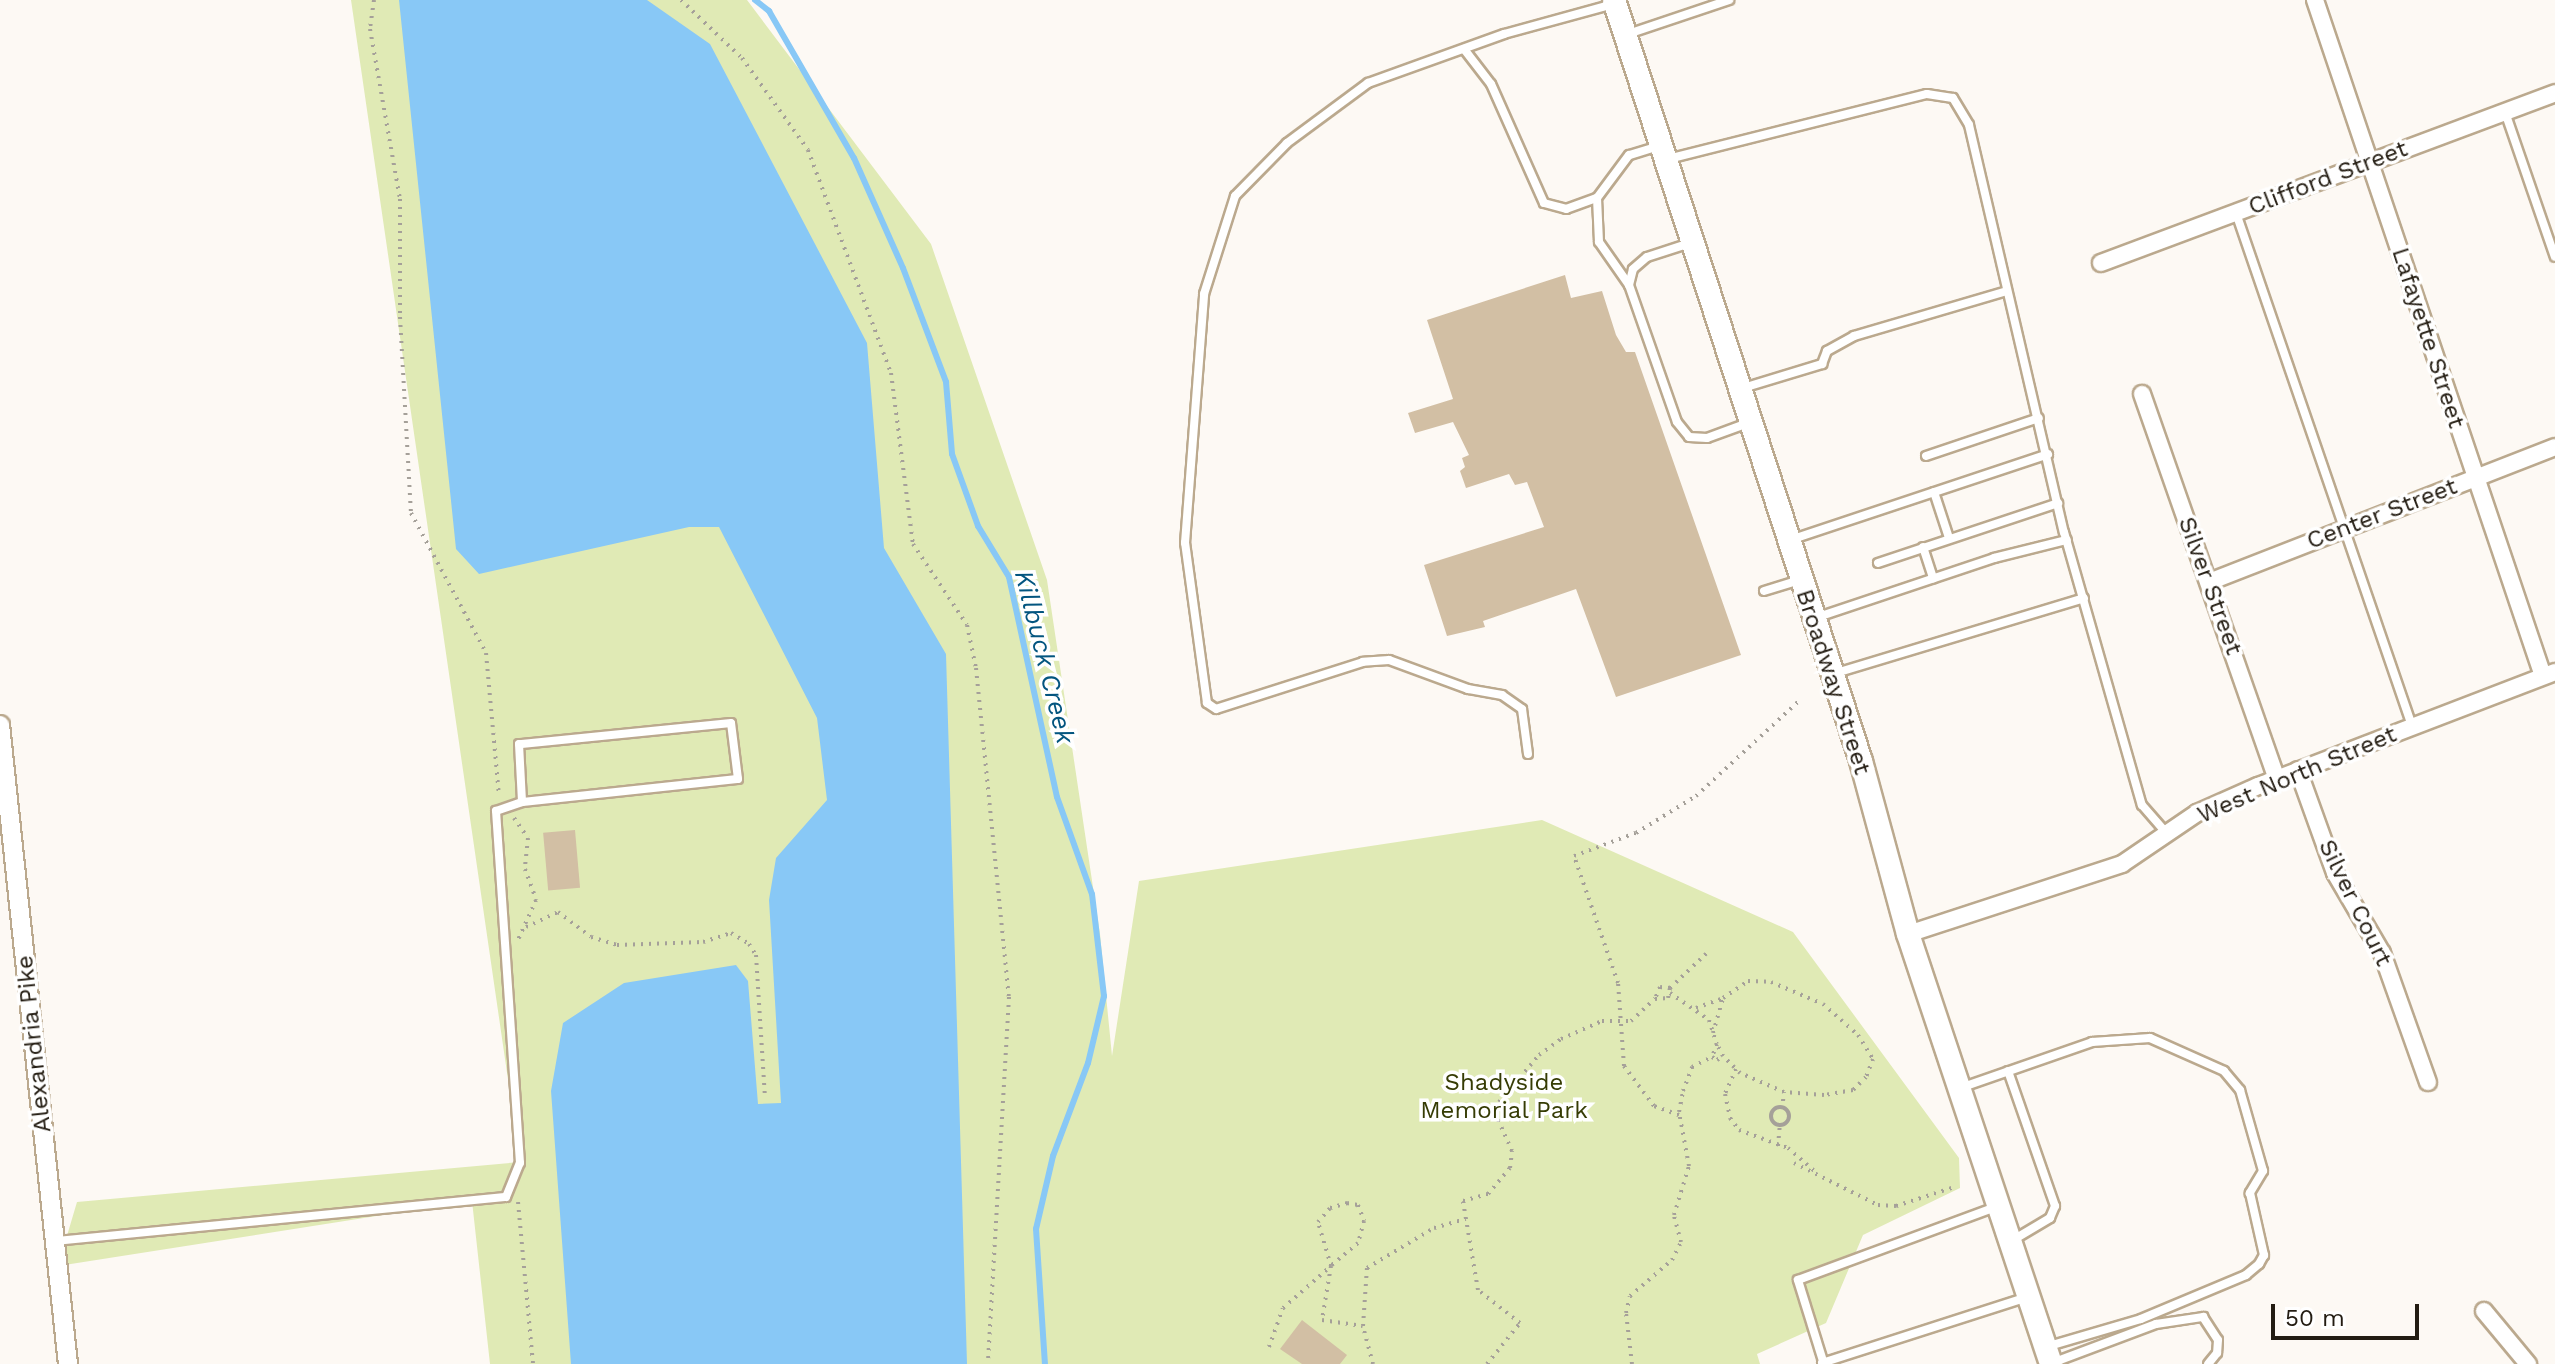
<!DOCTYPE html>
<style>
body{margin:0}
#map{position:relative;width:2555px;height:1364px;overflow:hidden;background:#fdf9f4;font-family:"Work Sans",sans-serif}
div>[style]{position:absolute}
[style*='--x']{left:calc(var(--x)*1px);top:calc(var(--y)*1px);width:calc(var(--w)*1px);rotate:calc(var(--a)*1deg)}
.green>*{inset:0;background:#e0eab5}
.water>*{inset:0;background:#88c8f6}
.stream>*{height:6px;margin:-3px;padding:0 3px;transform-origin:3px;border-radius:3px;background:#88c8f6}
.building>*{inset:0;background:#d2bfa4;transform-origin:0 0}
.path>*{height:4px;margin-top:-2px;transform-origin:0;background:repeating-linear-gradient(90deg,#a5a099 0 2px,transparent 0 8px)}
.path>.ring{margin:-2px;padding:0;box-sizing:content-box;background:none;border:4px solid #a5a099;border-radius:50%}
.roads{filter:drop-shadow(2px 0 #bba98e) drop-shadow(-2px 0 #bba98e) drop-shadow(0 2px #bba98e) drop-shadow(0 -2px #bba98e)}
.service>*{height:8px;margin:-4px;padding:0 4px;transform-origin:4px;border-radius:4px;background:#fff}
.minor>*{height:16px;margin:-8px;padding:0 8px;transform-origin:8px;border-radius:8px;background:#fff}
.tertiary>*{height:18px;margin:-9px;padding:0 9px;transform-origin:9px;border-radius:9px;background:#fff}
.secondary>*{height:22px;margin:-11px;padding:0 11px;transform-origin:11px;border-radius:11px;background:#fff}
span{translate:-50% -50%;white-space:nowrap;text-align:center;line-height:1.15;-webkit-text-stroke:7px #fff;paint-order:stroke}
.street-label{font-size:24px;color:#231c12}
.park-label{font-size:24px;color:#363c05}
.water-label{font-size:26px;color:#03557f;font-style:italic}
.scale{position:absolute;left:2271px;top:1304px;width:148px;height:36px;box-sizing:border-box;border:4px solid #231c12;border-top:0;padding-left:10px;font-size:24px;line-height:28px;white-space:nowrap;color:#231c12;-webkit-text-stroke:6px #fff;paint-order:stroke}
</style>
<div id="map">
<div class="green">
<div style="clip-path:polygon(351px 0,747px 0,931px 244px,1047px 580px,1100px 934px,1112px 1056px,1139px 881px,1542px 820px,1793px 932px,1959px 1158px,1960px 1188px,1863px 1235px,1826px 1323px,1757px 1354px,1760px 1364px,490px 1364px,472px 1201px,58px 1266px,77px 1202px,520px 1162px)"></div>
</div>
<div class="water">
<div style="clip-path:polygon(399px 0,647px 0,710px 44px,867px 343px,884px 548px,946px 654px,967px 1364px,571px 1364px,551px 1091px,563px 1023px,624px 983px,736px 965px,748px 981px,758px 1104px,781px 1103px,769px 900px,776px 858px,827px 800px,817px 718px,719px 527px,689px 527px,479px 574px,456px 549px)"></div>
</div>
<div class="stream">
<div style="--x:755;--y:0;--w:18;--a:38"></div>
<div style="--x:769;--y:11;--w:170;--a:60"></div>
<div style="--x:854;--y:158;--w:120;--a:66"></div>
<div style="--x:903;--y:268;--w:122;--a:69.3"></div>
<div style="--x:946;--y:382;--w:72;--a:85.2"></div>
<div style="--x:952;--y:454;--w:77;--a:70.1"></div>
<div style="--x:978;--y:526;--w:60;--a:58.7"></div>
<div style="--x:1009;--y:577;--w:225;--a:77.7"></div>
<div style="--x:1057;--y:797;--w:103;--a:70.2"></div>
<div style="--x:1092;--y:894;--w:103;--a:83.3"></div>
<div style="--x:1104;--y:996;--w:69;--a:103.4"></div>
<div style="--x:1088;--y:1063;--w:99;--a:110.6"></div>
<div style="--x:1053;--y:1156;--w:75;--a:103.1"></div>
<div style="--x:1036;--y:1229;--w:135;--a:86.2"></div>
</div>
<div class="building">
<div style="clip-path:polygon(1565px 275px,1571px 298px,1602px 291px,1616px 335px,1626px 352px,1635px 352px,1741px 655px,1616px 697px,1576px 589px,1483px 621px,1485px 627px,1447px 636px,1424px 565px,1544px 527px,1527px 482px,1515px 485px,1509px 474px,1466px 488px,1460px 471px,1465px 467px,1462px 458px,1469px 455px,1453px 422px,1415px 433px,1408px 413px,1453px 399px,1427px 320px)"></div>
<div style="left:575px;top:830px;width:58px;height:32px;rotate:85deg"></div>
<div style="clip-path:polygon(1302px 1320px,1347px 1355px,1340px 1364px,1302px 1364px,1280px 1349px)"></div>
</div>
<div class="path">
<div style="--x:374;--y:0;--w:29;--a:98"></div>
<div style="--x:370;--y:29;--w:173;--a:80"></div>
<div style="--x:400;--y:199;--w:118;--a:90"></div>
<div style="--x:400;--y:317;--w:196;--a:86.8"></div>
<div style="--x:411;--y:513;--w:159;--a:61.8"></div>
<div style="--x:486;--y:653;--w:143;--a:84.8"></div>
<div style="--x:681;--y:0;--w:84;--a:43.6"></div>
<div style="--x:742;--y:58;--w:113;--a:54.3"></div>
<div style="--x:808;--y:150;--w:238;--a:69.6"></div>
<div style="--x:891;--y:373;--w:172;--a:82.7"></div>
<div style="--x:913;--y:544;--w:97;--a:56.3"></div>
<div style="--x:967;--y:625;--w:44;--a:78.2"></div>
<div style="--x:976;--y:668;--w:331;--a:84.3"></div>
<div style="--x:1009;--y:997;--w:368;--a:93.3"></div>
<div style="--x:514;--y:818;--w:24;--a:55"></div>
<div style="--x:528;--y:838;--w:31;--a:96"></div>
<div style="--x:525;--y:869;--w:33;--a:70"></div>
<div style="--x:536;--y:900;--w:46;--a:114.3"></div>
<div style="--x:526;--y:927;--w:35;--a:-25"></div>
<div style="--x:558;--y:912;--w:41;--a:37.1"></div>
<div style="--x:591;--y:937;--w:27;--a:17"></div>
<div style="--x:617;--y:945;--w:86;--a:-2"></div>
<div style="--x:703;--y:942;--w:29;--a:-18"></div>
<div style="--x:731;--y:933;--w:21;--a:31"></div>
<div style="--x:749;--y:944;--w:13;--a:58"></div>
<div style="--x:756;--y:955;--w:144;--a:86.4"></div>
<div style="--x:1670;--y:988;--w:55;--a:-43.5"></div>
<div style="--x:1670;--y:993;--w:47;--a:34.7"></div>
<div style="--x:1709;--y:1020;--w:25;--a:72"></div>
<div style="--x:1717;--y:1044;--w:14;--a:111"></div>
<div style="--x:1712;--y:1057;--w:6;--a:31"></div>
<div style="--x:1717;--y:1060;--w:7;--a:-34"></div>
<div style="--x:1723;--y:1056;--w:13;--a:-117"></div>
<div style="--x:1696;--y:1008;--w:29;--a:-20"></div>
<div style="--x:1713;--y:1033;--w:36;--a:-74"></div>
<div style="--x:1723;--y:998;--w:30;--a:-34"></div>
<div style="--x:1748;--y:981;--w:23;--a:2"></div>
<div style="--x:1771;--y:982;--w:56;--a:22.9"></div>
<div style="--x:1823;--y:1004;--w:47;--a:41.5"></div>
<div style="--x:1858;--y:1035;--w:28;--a:58"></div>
<div style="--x:1873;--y:1059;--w:19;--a:111"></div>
<div style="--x:1866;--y:1077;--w:18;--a:135"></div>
<div style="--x:1853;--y:1090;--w:29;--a:170"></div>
<div style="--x:1824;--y:1095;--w:40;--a:-175.7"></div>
<div style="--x:1784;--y:1092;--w:48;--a:-156.6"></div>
<div style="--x:1740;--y:1073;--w:24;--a:-135"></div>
<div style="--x:1736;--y:1069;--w:27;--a:114"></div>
<div style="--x:1725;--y:1094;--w:25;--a:78"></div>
<div style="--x:1730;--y:1118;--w:15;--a:53"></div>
<div style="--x:1739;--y:1130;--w:52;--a:20.2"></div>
<div style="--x:1788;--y:1148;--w:38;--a:41"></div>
<div class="ring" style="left:1771px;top:1107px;width:14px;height:14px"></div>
<div style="--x:1782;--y:1109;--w:17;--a:-83"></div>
<div style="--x:1679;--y:1115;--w:27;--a:-160"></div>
<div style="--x:1654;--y:1106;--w:50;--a:-126.9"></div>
<div style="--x:1624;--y:1066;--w:83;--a:-94.1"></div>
<div style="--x:1618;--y:983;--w:134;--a:-109.1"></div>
<div style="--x:1574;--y:856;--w:66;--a:-20.4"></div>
<div style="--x:1636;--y:833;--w:70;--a:-31.7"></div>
<div style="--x:1696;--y:796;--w:140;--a:-42.7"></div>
<div style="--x:1778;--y:1146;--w:22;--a:-85"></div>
<div style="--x:1794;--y:1163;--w:94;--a:26.6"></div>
<div style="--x:1878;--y:1205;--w:18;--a:3"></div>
<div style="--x:1896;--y:1206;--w:62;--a:-17.9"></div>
<div style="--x:518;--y:1202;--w:163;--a:84.7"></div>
<div style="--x:1269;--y:1347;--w:41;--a:-70.3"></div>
<div style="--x:1283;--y:1308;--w:64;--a:-41.2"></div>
<div style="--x:1331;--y:1266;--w:46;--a:-106.5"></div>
<div style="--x:1318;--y:1222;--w:18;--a:-49"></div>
<div style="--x:1330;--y:1208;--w:18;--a:-16"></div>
<div style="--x:1347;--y:1203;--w:11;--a:10"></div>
<div style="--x:1358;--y:1205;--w:17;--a:69"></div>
<div style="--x:1364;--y:1221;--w:23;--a:105"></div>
<div style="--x:1358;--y:1243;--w:35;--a:140"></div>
<div style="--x:1331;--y:1266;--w:55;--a:99.5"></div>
<div style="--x:1322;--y:1320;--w:41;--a:8.3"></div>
<div style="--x:1373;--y:1364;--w:39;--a:-105"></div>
<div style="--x:1363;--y:1326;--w:58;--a:-86.1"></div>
<div style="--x:1367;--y:1268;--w:78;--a:-30.8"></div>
<div style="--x:1434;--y:1228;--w:33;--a:-16"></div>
<div style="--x:1487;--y:1364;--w:53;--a:-51.2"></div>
<div style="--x:1520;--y:1323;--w:53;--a:-141.8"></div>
<div style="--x:1478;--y:1290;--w:90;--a:-99.6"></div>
<div style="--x:1463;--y:1201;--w:26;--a:-16"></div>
<div style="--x:1488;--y:1194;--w:34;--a:-50"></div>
<div style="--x:1510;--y:1168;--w:17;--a:-83"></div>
<div style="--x:1512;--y:1151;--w:39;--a:-114"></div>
<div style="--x:1496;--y:1115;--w:13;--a:-77"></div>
<div style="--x:1499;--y:1102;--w:62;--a:-49.6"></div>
<div style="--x:1539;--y:1055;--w:27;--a:-36"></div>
<div style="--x:1561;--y:1039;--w:45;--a:-23.7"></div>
<div style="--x:1602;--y:1021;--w:29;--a:0"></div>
<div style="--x:1631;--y:1021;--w:33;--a:-43"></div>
<div style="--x:1655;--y:999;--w:13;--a:-4"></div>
<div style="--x:1668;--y:998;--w:10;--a:-79"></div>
<div style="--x:1670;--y:988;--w:10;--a:-174"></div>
<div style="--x:1660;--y:987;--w:13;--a:113"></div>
<div style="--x:1632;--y:1364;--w:51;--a:-96.7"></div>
<div style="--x:1626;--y:1313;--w:17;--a:-77"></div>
<div style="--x:1630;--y:1296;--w:55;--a:-40.6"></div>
<div style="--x:1672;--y:1260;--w:20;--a:-63"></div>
<div style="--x:1681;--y:1242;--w:28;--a:-105"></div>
<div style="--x:1674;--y:1215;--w:51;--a:-73"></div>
<div style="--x:1689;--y:1166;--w:55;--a:-100.5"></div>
<div style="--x:1679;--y:1112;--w:21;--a:-79"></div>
<div style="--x:1683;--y:1091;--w:26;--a:-69"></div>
<div style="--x:1692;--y:1067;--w:22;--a:-27"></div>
</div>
<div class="roads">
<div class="service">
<div style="--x:1625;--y:35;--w:110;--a:-18.6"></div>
<div style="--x:1464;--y:49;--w:44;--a:52.4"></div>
<div style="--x:1491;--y:84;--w:130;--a:66"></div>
<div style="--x:1544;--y:203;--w:23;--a:15"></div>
<div style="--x:1566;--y:209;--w:33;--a:-20"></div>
<div style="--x:2505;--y:112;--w:153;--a:71"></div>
<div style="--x:1659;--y:146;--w:31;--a:163"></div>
<div style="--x:1629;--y:155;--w:54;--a:126.7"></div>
<div style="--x:1597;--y:198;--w:44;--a:87.4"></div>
<div style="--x:1599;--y:242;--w:52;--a:55.1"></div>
<div style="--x:1629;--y:285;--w:145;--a:70.7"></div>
<div style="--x:1677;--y:422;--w:19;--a:51"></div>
<div style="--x:1689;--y:437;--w:18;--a:3"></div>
<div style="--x:1707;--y:438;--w:44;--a:-20.1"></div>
<div style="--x:1668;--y:159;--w:267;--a:-14.1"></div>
<div style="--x:1927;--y:94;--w:26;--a:9"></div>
<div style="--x:1953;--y:98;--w:31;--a:59"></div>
<div style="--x:1969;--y:125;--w:418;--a:76.9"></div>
<div style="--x:2064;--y:532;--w:284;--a:74.1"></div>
<div style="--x:2142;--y:805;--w:40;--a:49"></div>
<div style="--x:2236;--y:213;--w:542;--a:71.06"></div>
<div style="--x:1629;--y:285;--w:16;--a:-76"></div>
<div style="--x:1633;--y:269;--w:18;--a:-41"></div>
<div style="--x:1647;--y:257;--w:45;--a:-18"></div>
<div style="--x:1743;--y:388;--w:83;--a:-16.9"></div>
<div style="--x:1822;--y:364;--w:14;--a:-69"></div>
<div style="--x:1827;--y:351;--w:31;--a:-29"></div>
<div style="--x:1854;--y:336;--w:159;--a:-16.4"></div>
<div style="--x:1926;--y:456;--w:119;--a:-18.6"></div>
<div style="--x:1934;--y:492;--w:48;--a:71.9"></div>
<div style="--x:1790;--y:540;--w:272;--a:-18.4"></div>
<div style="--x:1923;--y:547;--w:33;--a:72"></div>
<div style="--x:1878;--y:563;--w:190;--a:-18.4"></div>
<div style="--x:1764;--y:591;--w:37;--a:-17"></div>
<div style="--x:1818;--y:617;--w:186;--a:-18.5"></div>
<div style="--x:1994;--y:558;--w:75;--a:-13.9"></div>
<div style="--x:1836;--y:673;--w:259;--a:-16.8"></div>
<div style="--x:1528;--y:754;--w:45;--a:-97.6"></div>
<div style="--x:1522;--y:709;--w:24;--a:-145"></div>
<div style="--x:1502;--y:695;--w:35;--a:-170"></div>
<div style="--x:1468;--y:689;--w:84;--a:-159.8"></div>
<div style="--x:1389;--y:660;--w:26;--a:176"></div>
<div style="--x:1363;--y:662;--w:154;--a:162.3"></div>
<div style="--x:1216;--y:709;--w:11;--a:-146"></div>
<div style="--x:1207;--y:703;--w:162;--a:-97.8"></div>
<div style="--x:1185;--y:543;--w:250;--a:-85.6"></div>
<div style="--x:1204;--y:294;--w:103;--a:-72.4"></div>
<div style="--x:1235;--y:196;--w:74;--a:-45.5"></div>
<div style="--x:1287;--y:143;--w:101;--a:-36.5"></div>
<div style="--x:1368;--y:83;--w:145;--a:-19.8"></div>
<div style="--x:1504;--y:34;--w:114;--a:-15.3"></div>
<div style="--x:2008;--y:1071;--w:143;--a:70.8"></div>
<div style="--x:2055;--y:1206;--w:13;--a:113"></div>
<div style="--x:2050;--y:1218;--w:43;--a:149.3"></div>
<div style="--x:1963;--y:1087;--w:137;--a:-19.2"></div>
<div style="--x:2092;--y:1042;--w:58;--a:-3.9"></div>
<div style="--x:2150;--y:1038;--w:81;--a:24"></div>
<div style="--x:2224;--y:1071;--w:25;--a:50"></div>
<div style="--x:2240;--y:1090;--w:84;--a:74.1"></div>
<div style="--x:2263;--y:1171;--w:26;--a:121"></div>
<div style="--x:2250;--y:1193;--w:64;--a:77.3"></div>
<div style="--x:2264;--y:1255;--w:10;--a:119"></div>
<div style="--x:2259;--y:1264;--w:17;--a:140"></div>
<div style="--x:2246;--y:1275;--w:114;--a:157.3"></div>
<div style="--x:2141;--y:1319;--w:99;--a:163.6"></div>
<div style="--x:56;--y:1241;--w:452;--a:-5.6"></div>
<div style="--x:506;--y:1197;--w:37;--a:-68"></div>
<div style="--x:520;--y:1163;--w:353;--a:-93.9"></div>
<div style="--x:496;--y:811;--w:28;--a:-19"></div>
<div style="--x:522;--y:802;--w:217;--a:-6.1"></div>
<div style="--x:738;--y:779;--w:56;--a:-97.1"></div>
<div style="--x:731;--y:723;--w:213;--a:174.3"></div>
<div style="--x:519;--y:744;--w:58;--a:87"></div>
<div style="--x:1823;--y:1361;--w:85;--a:-107.2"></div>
<div style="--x:1798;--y:1280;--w:210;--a:-20.3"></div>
<div style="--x:1822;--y:1363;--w:213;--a:-17.8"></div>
<div style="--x:2052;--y:1363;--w:111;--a:-20.6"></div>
<div style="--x:2156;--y:1324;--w:48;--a:-8.5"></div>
<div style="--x:2203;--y:1317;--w:27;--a:57"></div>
<div style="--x:2218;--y:1340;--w:13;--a:94"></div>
<div style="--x:2217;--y:1353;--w:14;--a:129"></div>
</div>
<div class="minor">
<div style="--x:2315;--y:0;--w:713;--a:71.36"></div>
<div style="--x:2101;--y:263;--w:485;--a:-20.5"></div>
<div style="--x:2142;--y:394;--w:408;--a:70.7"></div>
<div style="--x:2209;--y:582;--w:371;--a:-21.3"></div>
<div style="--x:2298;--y:770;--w:109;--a:70.2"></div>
<div style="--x:2335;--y:873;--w:93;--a:59.6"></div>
<div style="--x:2382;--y:953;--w:137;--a:70.4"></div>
<div style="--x:1908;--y:934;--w:225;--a:-18.1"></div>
<div style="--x:2122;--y:864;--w:91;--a:-34.2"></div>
<div style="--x:2197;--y:813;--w:67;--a:-23.9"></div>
<div style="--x:2258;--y:786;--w:318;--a:-21"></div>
<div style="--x:2484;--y:1311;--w:69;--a:50.3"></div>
</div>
<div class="tertiary">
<div style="--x:0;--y:725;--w:643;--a:83.93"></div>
</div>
<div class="secondary">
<div style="--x:1614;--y:0;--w:800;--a:72.02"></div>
<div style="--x:1861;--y:761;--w:179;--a:74.8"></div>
<div style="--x:1908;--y:934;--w:453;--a:71.6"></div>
</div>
</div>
<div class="street-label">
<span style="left:2328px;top:178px;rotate:-21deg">Clifford Street</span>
<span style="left:2428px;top:338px;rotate:72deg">Lafayette Street</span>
<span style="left:2382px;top:514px;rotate:-21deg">Center Street</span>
<span style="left:2210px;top:586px;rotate:70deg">Silver Street</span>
<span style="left:1833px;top:682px;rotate:72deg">Broadway Street</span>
<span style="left:2297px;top:775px;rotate:-23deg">West North Street</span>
<span style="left:2355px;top:903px;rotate:64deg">Silver Court</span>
<span style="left:34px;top:1044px;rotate:-96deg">Alexandria Pike</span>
</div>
<div class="park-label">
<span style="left:1504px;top:1097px">Shadyside<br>Memorial Park</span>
</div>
<div class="water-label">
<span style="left:1044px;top:657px;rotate:76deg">Killbuck Creek</span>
</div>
<div class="scale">50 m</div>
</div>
